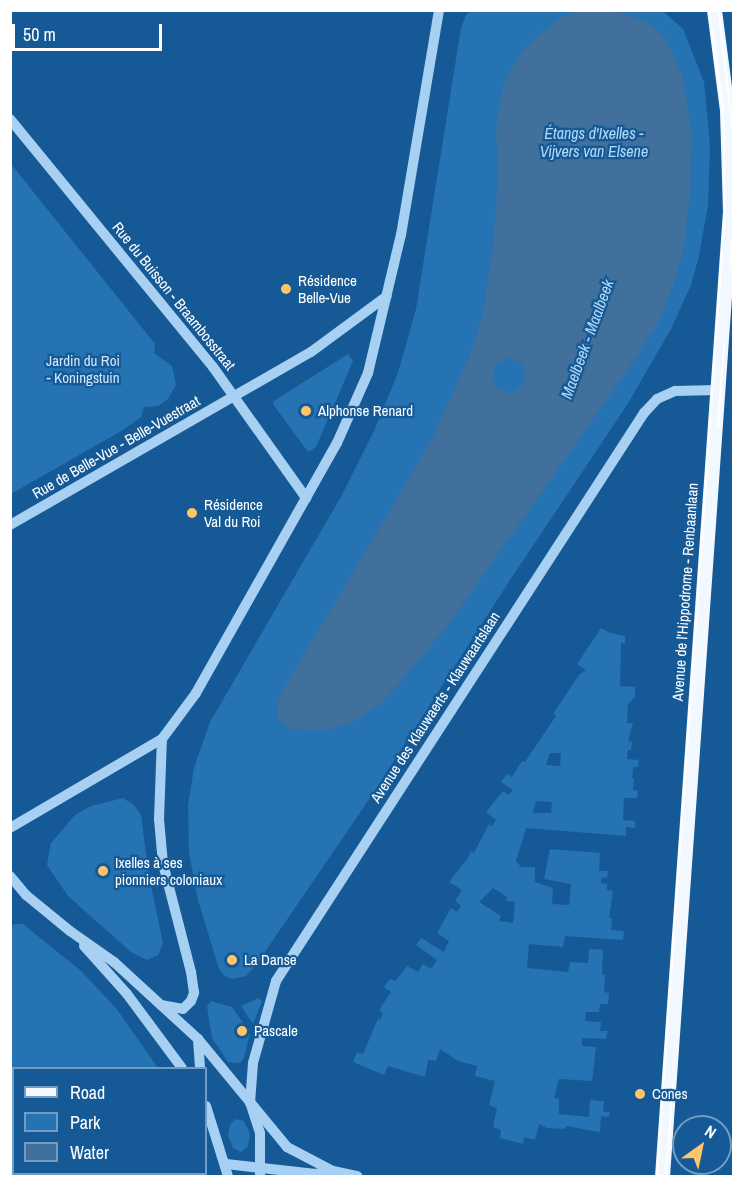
<!DOCTYPE html>
<meta charset="utf-8">
<style>
body{margin:0}
#map{position:relative;width:744px;height:1187px;overflow:hidden;background:#155a96;font-family:"Archivo Narrow",sans-serif}
div>[style]{position:absolute}
[style*='--x']{left:calc(var(--x)*1px);top:calc(var(--y)*1px);width:calc(var(--w)*1px);rotate:calc(var(--a)*1deg)}
.green>*{inset:0;background:#2573b3}
.water>*{inset:0;background:#40709b}
.minor>*{height:10px;margin:-5px;padding:0 5px;transform-origin:5px;border-radius:5px;background:#a7d0f2}
.major>*{height:15px;margin:-7.5px;padding:0 7.5px;transform-origin:7.5px;border-radius:7.5px;background:#f2f8ff}
.tram>*{height:1.5px;margin:-0.75px;padding:0 0.75px;transform-origin:0.75px;border-radius:0.75px;background:#fff}
.dots>*{width:16px;height:16px;translate:-50% -50%;box-sizing:border-box;border:3px solid #155a96;border-radius:50%}
span{translate:-50% -50%;white-space:nowrap;text-align:center;line-height:1.15;-webkit-text-stroke:4.5px #155a96;paint-order:stroke}
.poi-label{font-size:15px;color:#fff}
.left{translate:0 -50%;text-align:left}
.street-label{font-size:15px;color:#fff}
.park-label{font-size:15px;color:#cfe8fc}
.water-label{font-size:16px;color:#b3daf8;font-style:italic}
.frame{position:absolute;inset:0;border:12px solid #fff;pointer-events:none}
.legend{position:absolute;left:12px;top:1067px;width:195px;height:108px;box-sizing:border-box;background:#155a96;border:2px solid #739cc0;margin:0;padding:8px 10px;list-style:none;font-size:18px;color:#fff}
.legend li{display:flex;align-items:center;gap:12px;height:30px}
.legend b{width:30px;border:2px solid #739cc0}
.north{position:absolute;left:672px;top:1115px;width:60px;height:60px;box-sizing:border-box;background:#155a96;border:2px solid #739cc0;border-radius:50%;rotate:33deg;font-size:16px;font-weight:700;line-height:24px;text-align:center;color:#fff}
.north::after{content:'';display:block;margin:auto;width:21px;height:27px;background:#ffc568;clip-path:polygon(50% 0,100% 100%,50% 72%,0 100%)}
.scale{position:absolute;left:12px;top:24px;width:150px;height:27px;box-sizing:border-box;border:3px solid #fff;border-top:0;padding-left:8px;font-size:18px;line-height:21px;white-space:nowrap;color:#fff;-webkit-text-stroke:4px #155a96;paint-order:stroke}
</style>
<div id="map">
<div class="green">
<div style="clip-path:polygon(471px 10px,663px 11px,683px 29px,704px 82px,710px 146px,708px 205px,699px 256px,691px 285px,671px 329px,627px 405px,510px 580px,370px 798px,256px 965px,246px 976px,234px 979px,226px 977px,219px 969px,198px 900px,189px 853px,188px 805px,194px 768px,210px 722px,342px 495px,374px 431px,398px 373px,416px 309px,461px 28px,466px 15px)"></div>
<div style="clip-path:polygon(11px 164px,155px 344px,154px 353px,172px 366px,176px 385px,168px 399px,158px 406px,144px 407px,141px 417px,123px 430px,11px 494px)"></div>
<div style="clip-path:polygon(348px 354px,353px 361px,316px 447px,308px 452px,273px 404px,274px 401px)"></div>
<div style="clip-path:polygon(evenodd,601px 628px,610px 633px,625px 636px,625px 643px,621px 643px,620px 686px,635px 687px,635px 697px,628px 704px,627px 723px,633px 723px,628px 741px,632px 742px,631px 750px,628px 750px,627px 759px,639px 760px,638px 767px,633px 767px,632px 778px,634px 779px,633px 790px,638px 791px,637px 798px,624px 798px,623px 820px,635px 821px,635px 828px,626px 827px,626px 836px,526px 828px,516px 861px,521px 867px,535px 867px,535px 882px,553px 888px,552px 904px,569px 905px,571px 884px,544px 879px,550px 849px,600px 853px,599px 871px,608px 871px,607px 878px,602px 877px,601px 883px,607px 884px,607px 890px,613px 891px,609px 918px,612px 919px,611px 930px,624px 931px,623px 940px,565px 936px,563px 947px,529px 944px,527px 968px,568px 972px,570px 962px,588px 963px,589px 949px,603px 950px,602px 974px,605px 975px,604px 992px,609px 993px,608px 1004px,600px 1004px,599px 1012px,586px 1012px,585px 1021px,601px 1022px,600px 1031px,608px 1031px,606px 1039px,582px 1038px,582px 1046px,596px 1047px,592px 1081px,559px 1079px,554px 1098px,559px 1099px,559px 1114px,589px 1117px,590px 1100px,599px 1101px,604px 1101px,603px 1112px,610px 1112px,609px 1117px,601px 1116px,600px 1132px,566px 1126px,565px 1129px,547px 1128px,539px 1124px,535px 1140px,524px 1137px,523px 1144px,500px 1138px,501px 1130px,493px 1127px,497px 1108px,489px 1105px,495px 1081px,475px 1076px,477px 1066px,458px 1061px,440px 1049px,436px 1061px,428px 1060px,425px 1077px,388px 1066px,384px 1075px,353px 1062px,357px 1052px,363px 1054px,378px 1019px,380px 1020px,383px 1014px,379px 1010px,391px 992px,384px 987px,390px 979px,395px 981px,407px 966px,418px 972px,423px 964px,431px 969px,437px 960px,416px 945px,421px 938px,444px 952px,449px 941px,437px 933px,451px 908px,457px 912px,461px 906px,455px 901px,462px 890px,449px 882px,470px 855px,469px 851px,474px 853px,489px 824px,492px 826px,496px 820px,486px 812px,503px 791px,509px 795px,513px 790px,501px 782px,507px 774px,512px 777px,522px 761px,525px 762px,556px 716px,553px 714px,579px 675px,586px 670px,577px 664px,601px 628px,550px 753px,561px 753px,560px 766px,546px 765px,550px 753px,601px 628px,536px 801px,552px 802px,551px 813px,533px 813px,536px 801px,601px 628px,493px 888px,507px 897px,506px 901px,515px 902px,513px 923px,499px 921px,501px 916px,479px 902px,493px 888px)"></div>
<div style="clip-path:polygon(123px 798px,134px 805px,141px 815px,149px 877px,163px 943px,158px 955px,147px 960px,131px 952px,68px 896px,47px 865px,51px 843px,75px 815px,91px 806px)"></div>
<div style="clip-path:polygon(15px 924px,23px 924px,81px 971px,116px 1008px,158px 1068px,14px 1068px,14px 1174px,197px 1174px,197px 1176px,11px 1176px,10px 927px)"></div>
<div style="clip-path:polygon(258px 998px,262px 1001px,253px 1024px,241px 1006px)"></div>
<div style="clip-path:polygon(211px 1001px,232px 1007px,250px 1033px,244px 1058px,240px 1063px,228px 1062px,212px 1038px,207px 1006px)"></div>
<div style="clip-path:polygon(236px 1119px,244px 1121px,250px 1134px,248px 1146px,241px 1152px,233px 1148px,228px 1136px,230px 1125px)"></div>
</div>
<div class="water">
<div style="clip-path:polygon(evenodd,580px 10px,616px 11px,646px 21px,662px 35px,672px 51px,682px 76px,692px 134px,690px 194px,684px 248px,673px 286px,656px 327px,609px 397px,445px 629px,383px 702px,351px 723px,340px 726px,322px 730px,291px 729px,279px 720px,278px 714px,278px 702px,285px 686px,431px 441px,469px 357px,482px 319px,493px 248px,498px 178px,496px 126px,504px 83px,522px 52px,540px 34px,562px 17px,580px 10px,509px 358px,522px 364px,526px 378px,516px 391px,508px 393px,497px 388px,492px 379px,496px 364px,509px 358px)"></div>
</div>
<div class="minor">
<div style="--x:10;--y:119;--w:320;--a:50.7"></div>
<div style="--x:213;--y:367;--w:161;--a:54.6"></div>
<div style="--x:10;--y:525;--w:347;--a:-29.9"></div>
<div style="--x:311;--y:352;--w:94;--a:-36.4"></div>
<div style="--x:10;--y:828;--w:176;--a:-30.4"></div>
<div style="--x:162;--y:739;--w:57;--a:-53.5"></div>
<div style="--x:196;--y:693;--w:287;--a:-60.6"></div>
<div style="--x:337;--y:443;--w:77;--a:-66.1"></div>
<div style="--x:368;--y:373;--w:142;--a:-76.6"></div>
<div style="--x:401;--y:235;--w:228;--a:-80.4"></div>
<div style="--x:10;--y:876;--w:25;--a:50"></div>
<div style="--x:26;--y:895;--w:57;--a:39.3"></div>
<div style="--x:70;--y:931;--w:54;--a:35.2"></div>
<div style="--x:114;--y:962;--w:114;--a:42.5"></div>
<div style="--x:198;--y:1039;--w:140;--a:50.5"></div>
<div style="--x:287;--y:1147;--w:52;--a:27.6"></div>
<div style="--x:333;--y:1171;--w:25;--a:12"></div>
<div style="--x:84;--y:946;--w:64;--a:48.1"></div>
<div style="--x:127;--y:994;--w:92;--a:53.4"></div>
<div style="--x:161;--y:1005;--w:22;--a:10"></div>
<div style="--x:183;--y:1009;--w:11;--a:-45"></div>
<div style="--x:191;--y:1001;--w:9;--a:-69"></div>
<div style="--x:194;--y:993;--w:21;--a:-98"></div>
<div style="--x:191;--y:972;--w:112;--a:-104.5"></div>
<div style="--x:163;--y:864;--w:45;--a:-95.1"></div>
<div style="--x:159;--y:819;--w:80;--a:-87.9"></div>
<div style="--x:198;--y:1039;--w:29;--a:86"></div>
<div style="--x:206;--y:1106;--w:73;--a:72.6"></div>
<div style="--x:226;--y:1164;--w:90;--a:6.4"></div>
<div style="--x:315;--y:1174;--w:18;--a:-9"></div>
<div style="--x:260;--y:1176;--w:43;--a:-90"></div>
<div style="--x:260;--y:1133;--w:32;--a:-108"></div>
<div style="--x:250;--y:1103;--w:40;--a:-85.7"></div>
<div style="--x:253;--y:1063;--w:85;--a:-74.3"></div>
<div style="--x:276;--y:981;--w:677;--a:-57.06"></div>
<div style="--x:644;--y:413;--w:19;--a:-47"></div>
<div style="--x:657;--y:399;--w:20;--a:-24"></div>
<div style="--x:675;--y:391;--w:42;--a:-1.4"></div>
</div>
<div class="major">
<div style="--x:662;--y:1176;--w:966;--a:-85.97"></div>
<div style="--x:730;--y:212;--w:102;--a:-91.7"></div>
<div style="--x:727;--y:110;--w:101;--a:-97.4"></div>
</div>
<div class="tram">
<div style="--x:719;--y:10;--w:126;--a:83.2"></div>
<div style="--x:730;--y:270;--w:49;--a:-85.3"></div>
<div style="--x:718;--y:428;--w:83;--a:-85.9"></div>
<div style="--x:657;--y:1176;--w:966;--a:-85.97"></div>
<div style="--x:725;--y:212;--w:102;--a:-91.1"></div>
<div style="--x:723;--y:110;--w:101;--a:-98"></div>
<div style="--x:666;--y:1176;--w:92;--a:-85.6"></div>
</div>
<div class="dots">
<div style="left:286px;top:289px;background:#ffc568"></div>
<div style="left:306px;top:411px;background:#ffc568"></div>
<div style="left:192px;top:513px;background:#ffc568"></div>
<div style="left:103px;top:871px;background:#ffc568"></div>
<div style="left:232px;top:960px;background:#ffc568"></div>
<div style="left:242px;top:1031px;background:#ffc568"></div>
<div style="left:640px;top:1094px;background:#ffc568"></div>
</div>
<div class="poi-label">
<span class="left" style="left:298px;top:289px">Résidence<br>Belle-Vue</span>
<span class="left" style="left:318px;top:411px">Alphonse Renard</span>
<span class="left" style="left:204px;top:513px">Résidence<br>Val du Roi</span>
<span class="left" style="left:115px;top:871px">Ixelles à ses<br>pionniers coloniaux</span>
<span class="left" style="left:244px;top:960px">La Danse</span>
<span class="left" style="left:254px;top:1031px">Pascale</span>
<span class="left" style="left:652px;top:1094px">Cones</span>
</div>
<div class="street-label">
<span style="left:174px;top:296px;rotate:51deg">Rue du Buisson - Braambosstraat</span>
<span style="left:116px;top:447px;rotate:-30deg">Rue de Belle-Vue - Belle-Vuestraat</span>
<span style="left:685px;top:592px;rotate:-86deg">Avenue de l'Hippodrome - Renbaanlaan</span>
<span style="left:435px;top:707px;rotate:-57deg">Avenue des Klauwaerts - Klauwaartslaan</span>
</div>
<div class="park-label">
<span style="left:83px;top:369px">Jardin du Roi<br>- Koningstuin</span>
</div>
<div class="water-label">
<span style="left:594px;top:142px">Étangs d'Ixelles -<br>Vijvers van Elsene</span>
<span style="left:587px;top:339px;rotate:-70deg">Maelbeek - Maalbeek</span>
</div>
<div class="frame"></div>
<ul class="legend">
<li><b style="height:8px;background:#f2f8ff"></b>Road</li>
<li><b style="height:16px;background:#2573b3"></b>Park</li>
<li><b style="height:16px;background:#40709b"></b>Water</li>
</ul>
<div class="north">N</div>
<div class="scale">50 m</div>
</div>
